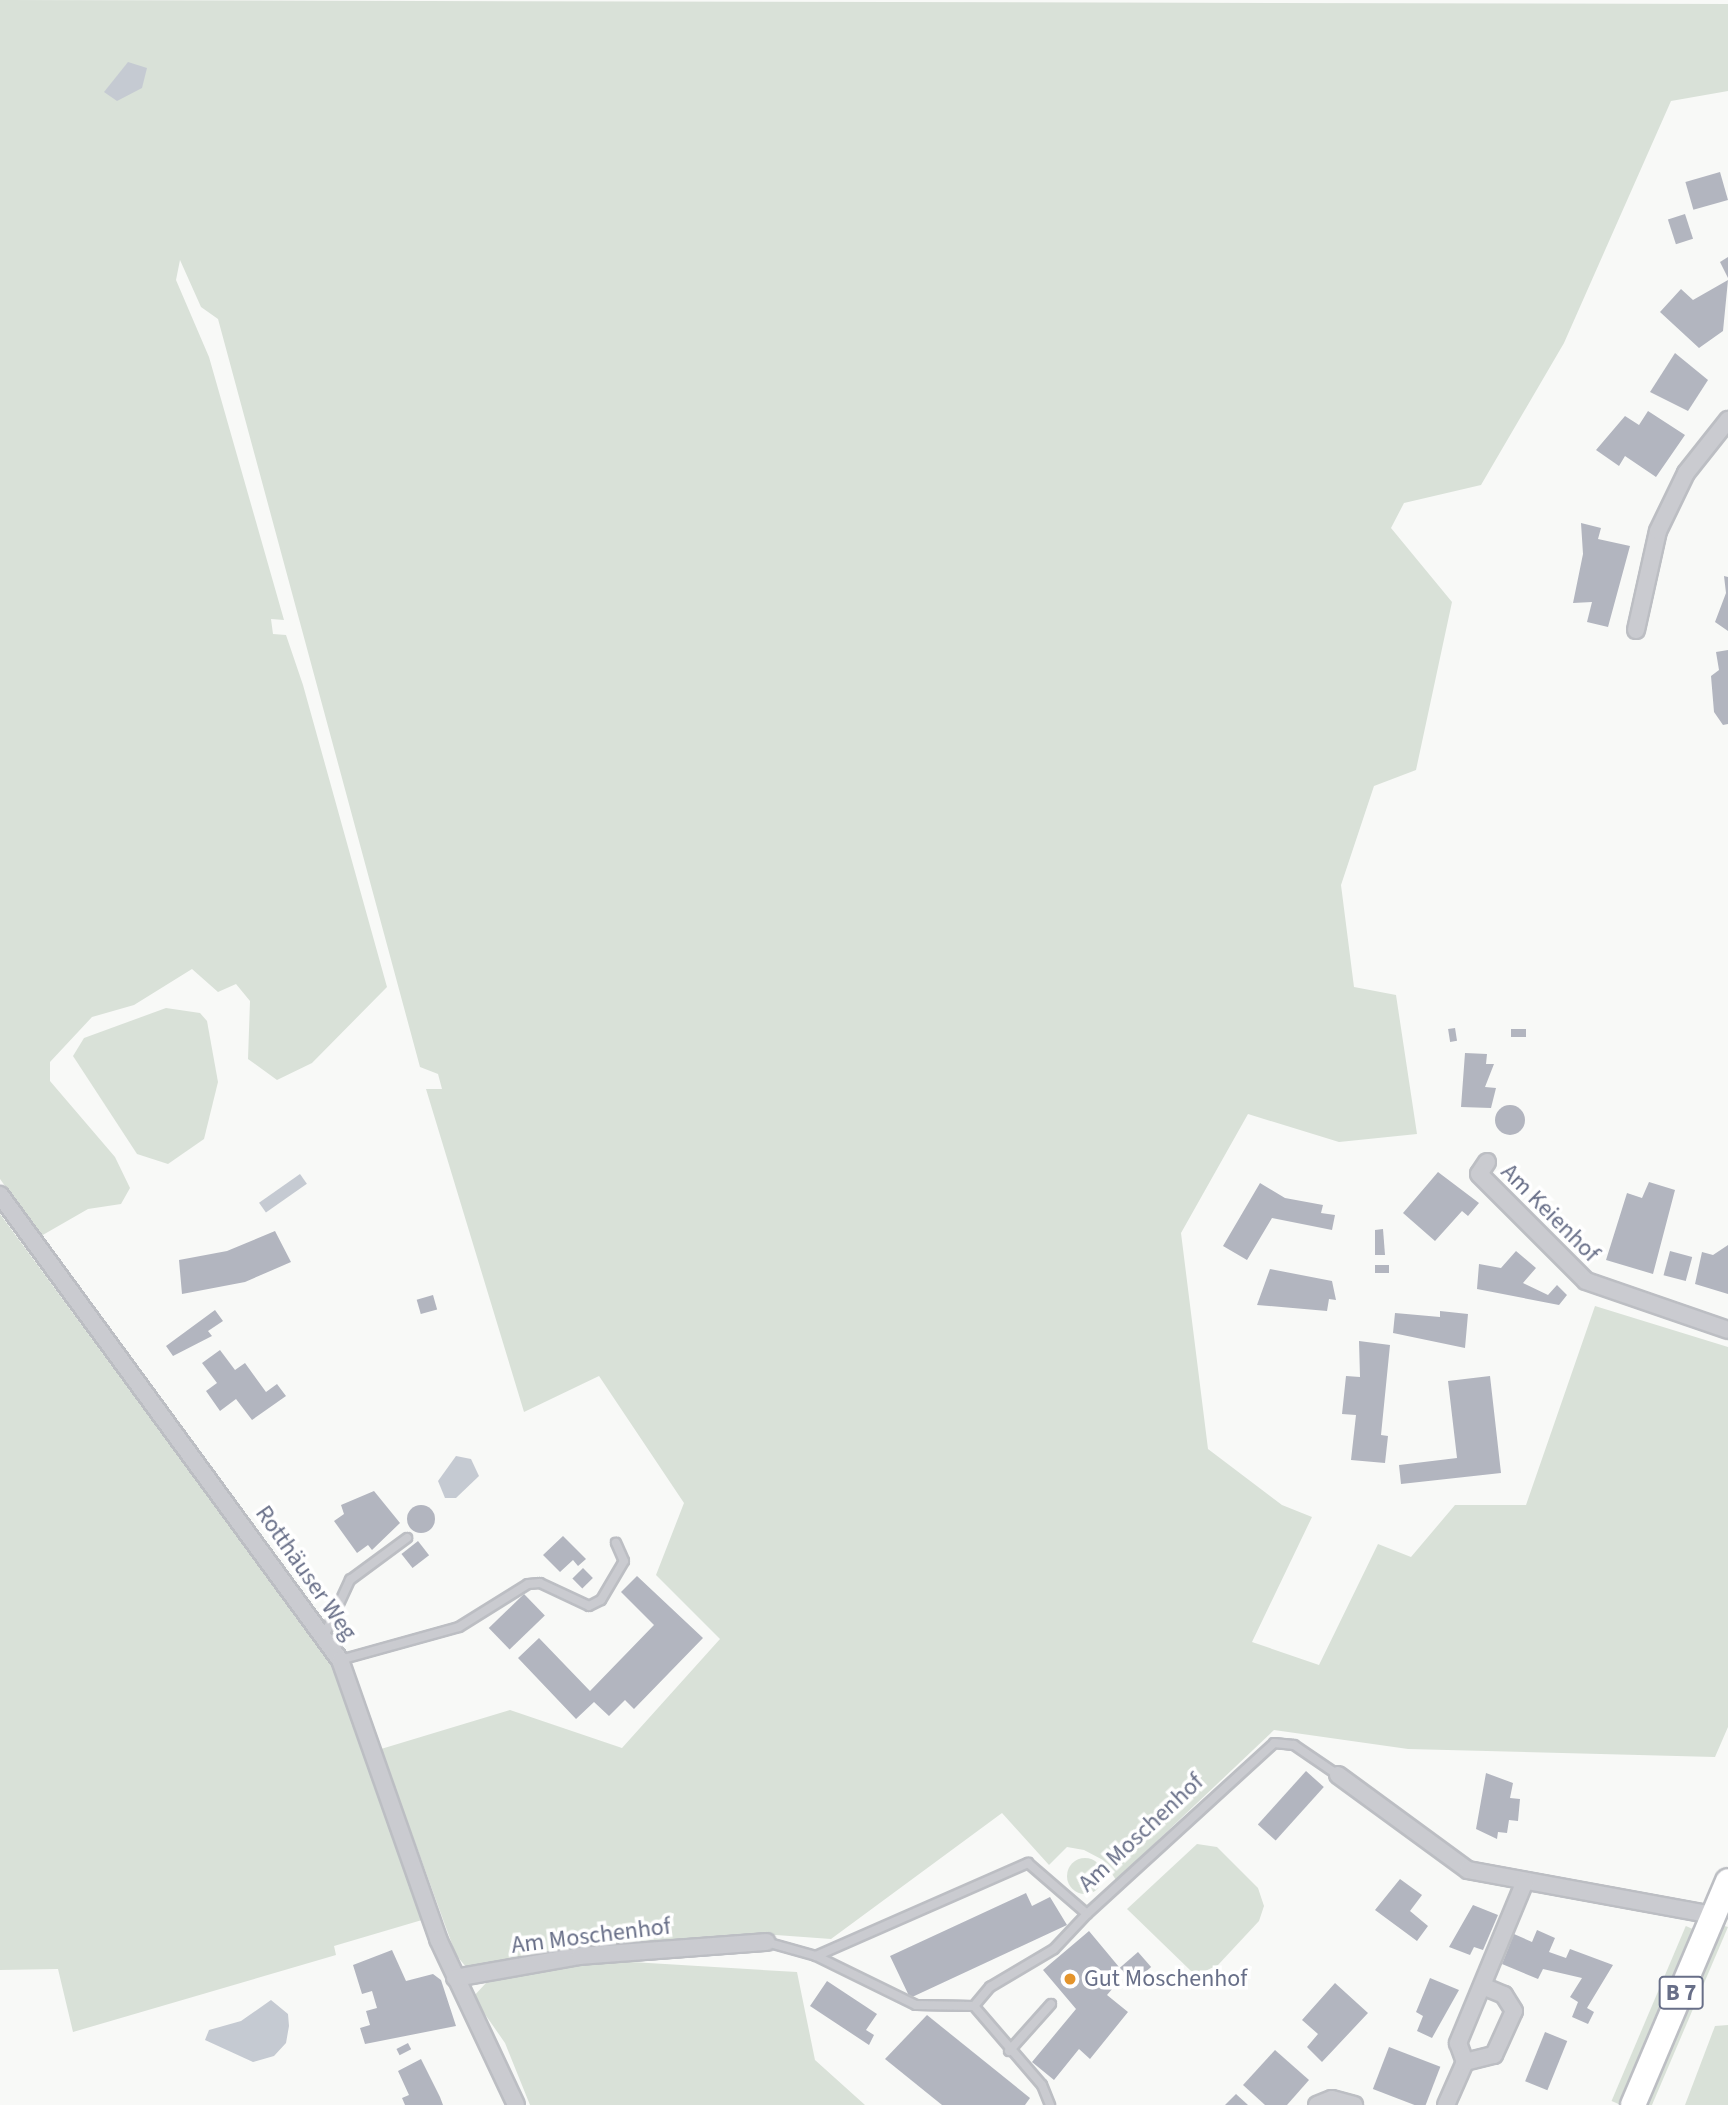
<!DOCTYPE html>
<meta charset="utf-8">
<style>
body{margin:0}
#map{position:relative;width:1728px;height:2105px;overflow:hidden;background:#f8f9f7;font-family:"Source Sans 3",sans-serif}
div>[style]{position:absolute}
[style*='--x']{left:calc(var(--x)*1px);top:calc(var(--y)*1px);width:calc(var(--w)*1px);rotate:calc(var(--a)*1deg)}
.green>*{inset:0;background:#d9e1d8;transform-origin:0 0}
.round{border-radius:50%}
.water>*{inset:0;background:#c5cad2;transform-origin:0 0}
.building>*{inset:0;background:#b2b5bf;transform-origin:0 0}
.roads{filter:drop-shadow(2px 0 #bcbec3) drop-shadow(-2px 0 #bcbec3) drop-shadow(0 2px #bcbec3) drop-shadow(0 -2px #bcbec3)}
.service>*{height:8px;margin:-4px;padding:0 4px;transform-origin:4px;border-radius:4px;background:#cacbd0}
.minor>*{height:16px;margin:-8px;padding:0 8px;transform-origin:8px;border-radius:8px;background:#cacbd0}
.primary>*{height:24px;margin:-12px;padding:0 12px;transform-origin:12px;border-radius:12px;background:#fff}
.dots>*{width:19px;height:19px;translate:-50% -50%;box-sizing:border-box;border:4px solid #fff;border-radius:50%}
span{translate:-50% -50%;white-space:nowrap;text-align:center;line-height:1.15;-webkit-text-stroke:7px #fff;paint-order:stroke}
.shield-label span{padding:2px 5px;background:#fff;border:2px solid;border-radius:5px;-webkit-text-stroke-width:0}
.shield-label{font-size:23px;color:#686f88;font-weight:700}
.street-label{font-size:24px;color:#686f88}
.poi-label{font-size:24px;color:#686f88}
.left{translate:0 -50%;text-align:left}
</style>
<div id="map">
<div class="green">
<div style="clip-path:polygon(0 0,1728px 4px,1728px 91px,1671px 101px,1564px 343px,1481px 485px,1404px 503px,1391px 528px,1452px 602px,1416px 770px,1374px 786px,1341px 885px,1354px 987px,1396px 995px,1417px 1134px,1339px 1142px,1248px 1114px,1181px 1233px,1208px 1449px,1282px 1505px,1312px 1517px,1252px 1642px,1319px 1665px,1378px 1544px,1411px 1557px,1455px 1505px,1526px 1505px,1595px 1306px,1728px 1347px,1728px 1727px,1715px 1757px,1408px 1749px,1274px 1730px,1116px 1880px,1103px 1860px,1084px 1850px,1067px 1847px,1049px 1865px,1002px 1813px,831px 1939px,776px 1935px,601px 1949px,467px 1968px,456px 1955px,381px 1749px,510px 1710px,622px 1748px,720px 1639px,656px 1575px,684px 1503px,599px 1376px,524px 1412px,426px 1089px,442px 1089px,438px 1074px,420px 1067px,218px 319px,201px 307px,180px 260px,176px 280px,209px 357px,284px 620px,271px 619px,273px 634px,286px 635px,303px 685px,387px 987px,312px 1063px,277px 1080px,248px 1059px,250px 1001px,236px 984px,218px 992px,192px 969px,134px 1005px,92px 1017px,50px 1062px,50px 1081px,115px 1157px,130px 1188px,121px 1204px,88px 1209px,41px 1236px,0 1179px)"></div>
<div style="clip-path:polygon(166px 1008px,200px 1013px,207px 1021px,218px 1082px,204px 1139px,168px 1164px,137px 1154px,73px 1056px,84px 1038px)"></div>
<div style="clip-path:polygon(0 1214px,332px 1665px,422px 1920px,334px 1946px,336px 1955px,73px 2032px,58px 1969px,0 1970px)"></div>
<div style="clip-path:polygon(1197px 1844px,1217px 1847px,1258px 1888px,1264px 1906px,1259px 1921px,1218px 1965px,1201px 1973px,1191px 1971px,1127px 1909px)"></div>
<div class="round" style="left:1067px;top:1858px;width:36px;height:36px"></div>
<div style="clip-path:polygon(1721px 1925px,1728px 1927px,1652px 2105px,1646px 2105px)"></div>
<div style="left:1695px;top:1930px;width:190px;height:10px;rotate:113deg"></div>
<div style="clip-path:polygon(599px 1960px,797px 1972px,815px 2060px,865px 2105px,530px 2105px,505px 2043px,473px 1997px,486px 1983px)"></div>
<div style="clip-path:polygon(1728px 2025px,1728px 2105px,1685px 2105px,1715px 2026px)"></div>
</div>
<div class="water">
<div style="clip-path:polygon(128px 62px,147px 68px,142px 88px,117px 101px,104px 92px)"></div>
<div style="left:300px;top:1174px;width:12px;height:50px;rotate:55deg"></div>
<div style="clip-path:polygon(456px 1456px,471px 1459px,479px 1476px,456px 1498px,445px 1498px,438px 1481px)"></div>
<div style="clip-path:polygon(271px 2000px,288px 2014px,289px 2026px,286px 2043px,274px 2056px,253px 2062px,205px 2040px,209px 2030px,241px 2021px)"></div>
</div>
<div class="building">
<div style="left:1720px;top:172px;width:29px;height:36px;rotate:74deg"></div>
<div style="left:1685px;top:214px;width:26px;height:18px;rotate:72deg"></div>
<div style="clip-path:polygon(1728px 257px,1728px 278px,1720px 262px)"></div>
<div style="clip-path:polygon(1728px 280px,1723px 331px,1699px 348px,1660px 312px,1681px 289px,1693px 300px)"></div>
<div style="clip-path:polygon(1675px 353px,1708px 380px,1688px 411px,1650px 392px)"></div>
<div style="clip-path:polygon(1648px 411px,1685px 435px,1656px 477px,1625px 456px,1619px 466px,1596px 450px,1625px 416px,1639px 425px)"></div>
<div style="clip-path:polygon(1581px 523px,1601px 528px,1598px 539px,1630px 546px,1608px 627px,1587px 622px,1592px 602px,1573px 603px,1583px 554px)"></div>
<div style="clip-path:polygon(1724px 576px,1728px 577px,1728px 631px,1715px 622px,1726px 593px)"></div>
<div style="clip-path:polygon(1728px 650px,1728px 724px,1723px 725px,1714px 712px,1711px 676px,1719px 670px,1716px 652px)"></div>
<div style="left:1455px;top:1028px;width:13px;height:7px;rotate:81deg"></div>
<div style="left:1511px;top:1029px;width:15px;height:8px"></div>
<div style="clip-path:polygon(1465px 1053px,1487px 1054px,1486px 1064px,1494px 1064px,1485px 1087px,1496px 1088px,1491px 1108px,1461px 1107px)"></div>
<div class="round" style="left:1495px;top:1105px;width:30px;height:30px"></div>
<div style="clip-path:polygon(1438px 1172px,1479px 1203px,1468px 1216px,1462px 1211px,1435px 1241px,1403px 1213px)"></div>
<div style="clip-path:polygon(1649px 1182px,1675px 1190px,1653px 1274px,1606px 1260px,1627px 1193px,1642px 1198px)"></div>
<div style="clip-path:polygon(1260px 1183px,1285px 1198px,1323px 1205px,1321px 1213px,1335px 1215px,1332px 1230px,1272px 1218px,1247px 1260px,1223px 1246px)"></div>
<div style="clip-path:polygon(1383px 1229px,1385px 1255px,1375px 1255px,1375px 1230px)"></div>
<div style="clip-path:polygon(275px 1231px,291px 1262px,245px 1282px,182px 1294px,179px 1260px,227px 1251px)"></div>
<div style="clip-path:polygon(1728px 1245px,1728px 1294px,1695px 1284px,1702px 1252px,1713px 1255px)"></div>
<div style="clip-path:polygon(1516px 1251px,1536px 1268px,1523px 1283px,1548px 1295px,1557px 1285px,1567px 1295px,1559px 1305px,1477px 1289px,1479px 1264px,1501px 1268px)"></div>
<div style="left:1670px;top:1251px;width:23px;height:25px;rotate:15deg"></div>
<div style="left:1389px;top:1265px;width:8px;height:14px;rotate:90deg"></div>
<div style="clip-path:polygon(1270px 1269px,1332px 1281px,1336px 1300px,1329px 1299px,1327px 1311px,1257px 1305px)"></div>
<div style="left:433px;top:1295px;width:15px;height:17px;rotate:74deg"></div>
<div style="clip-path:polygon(215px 1310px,223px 1321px,208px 1331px,212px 1336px,173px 1356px,166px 1346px)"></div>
<div style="clip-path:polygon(1440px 1311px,1468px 1314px,1465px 1348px,1393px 1333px,1395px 1313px,1440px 1317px)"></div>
<div style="clip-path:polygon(1359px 1341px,1390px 1345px,1381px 1435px,1388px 1436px,1385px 1463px,1351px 1460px,1356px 1415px,1342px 1414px,1346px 1376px,1360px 1377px)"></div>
<div style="clip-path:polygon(220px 1350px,235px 1370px,245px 1363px,266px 1392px,277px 1384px,286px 1396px,252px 1420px,236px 1399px,220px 1411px,206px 1391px,217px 1383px,202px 1363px)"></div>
<div style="clip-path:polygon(1490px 1376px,1501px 1473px,1401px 1484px,1399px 1465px,1457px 1458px,1448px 1381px)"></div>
<div style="clip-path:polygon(374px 1491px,400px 1523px,372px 1550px,368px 1545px,357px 1553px,334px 1521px,344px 1514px,341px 1505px)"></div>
<div class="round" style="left:407px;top:1505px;width:28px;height:28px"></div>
<div style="clip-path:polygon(563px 1536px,586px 1559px,578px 1566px,573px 1560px,560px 1572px,543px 1555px)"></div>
<div style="left:418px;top:1541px;width:18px;height:21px;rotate:52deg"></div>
<div style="left:583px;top:1568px;width:14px;height:15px;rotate:45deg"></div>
<div style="clip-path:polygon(637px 1576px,703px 1638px,634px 1709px,625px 1700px,609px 1716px,594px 1702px,576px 1719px,518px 1658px,539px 1638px,590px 1691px,654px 1625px,621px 1592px)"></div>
<div style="left:524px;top:1594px;width:30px;height:49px;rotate:46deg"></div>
<div style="left:1306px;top:1771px;width:24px;height:72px;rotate:42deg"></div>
<div style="clip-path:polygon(1486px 1773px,1513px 1783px,1510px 1798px,1520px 1799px,1518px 1821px,1509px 1820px,1507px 1833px,1498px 1832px,1497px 1839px,1476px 1829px)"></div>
<div style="clip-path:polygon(1400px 1879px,1422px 1895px,1410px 1911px,1428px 1926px,1417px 1941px,1375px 1910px)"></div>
<div style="clip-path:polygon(1026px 1893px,1032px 1906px,1050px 1897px,1067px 1925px,910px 1998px,890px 1956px)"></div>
<div style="clip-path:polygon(1473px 1905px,1498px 1915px,1483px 1950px,1474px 1947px,1470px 1955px,1449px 1947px)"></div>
<div style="clip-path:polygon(1537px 1930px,1555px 1938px,1549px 1952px,1566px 1958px,1570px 1949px,1613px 1965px,1587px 2008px,1594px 2012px,1588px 2024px,1572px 2017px,1578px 2002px,1570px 1997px,1582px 1978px,1543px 1969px,1538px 1979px,1502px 1964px,1514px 1934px,1532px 1942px)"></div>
<div style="clip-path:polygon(1089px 1931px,1119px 1967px,1105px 1981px,1113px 1988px,1107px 1995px,1128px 2012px,1090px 2059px,1079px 2049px,1054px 2080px,1032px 2062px,1076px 2009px,1043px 1970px)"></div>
<div style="clip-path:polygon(392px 1950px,406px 1981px,433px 1974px,441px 1980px,456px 2026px,365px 2044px,360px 2028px,370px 2025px,366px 2011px,377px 2008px,372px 1991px,362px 1994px,353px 1965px)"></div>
<div style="left:1138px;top:1952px;width:20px;height:24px;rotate:49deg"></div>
<div style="clip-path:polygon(1430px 1978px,1459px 1990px,1432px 2038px,1417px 2031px,1423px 2016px,1416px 2012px)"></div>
<div style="clip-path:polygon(827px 1981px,877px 2014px,866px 2030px,874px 2035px,869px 2045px,810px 2006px)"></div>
<div style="clip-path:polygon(1335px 1983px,1368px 2013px,1322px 2062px,1307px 2047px,1318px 2034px,1302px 2020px)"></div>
<div style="clip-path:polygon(927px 2015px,1030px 2098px,1025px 2105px,942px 2105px,885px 2059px)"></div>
<div style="left:1545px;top:2032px;width:24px;height:53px;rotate:22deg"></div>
<div style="left:408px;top:2043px;width:7px;height:13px;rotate:63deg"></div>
<div style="left:1389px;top:2047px;width:55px;height:45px;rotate:21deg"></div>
<div style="clip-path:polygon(1275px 2050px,1309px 2080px,1287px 2105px,1265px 2105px,1243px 2085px)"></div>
<div style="clip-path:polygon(421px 2059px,440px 2097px,443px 2105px,405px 2105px,402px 2098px,409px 2095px,398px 2071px)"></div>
<div style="clip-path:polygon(1236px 2094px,1248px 2105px,1225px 2105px)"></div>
</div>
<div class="roads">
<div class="service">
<div style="--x:325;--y:1634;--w:60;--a:-65.2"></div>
<div style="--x:350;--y:1580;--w:71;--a:-36.4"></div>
<div style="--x:340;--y:1660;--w:123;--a:-15.5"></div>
<div style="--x:459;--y:1627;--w:81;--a:-31.9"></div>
<div style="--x:528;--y:1584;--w:12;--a:-5"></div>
<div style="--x:540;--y:1583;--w:54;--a:25.1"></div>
<div style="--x:589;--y:1606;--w:13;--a:-27"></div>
<div style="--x:601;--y:1600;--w:45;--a:-59.5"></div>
<div style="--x:624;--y:1561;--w:20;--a:-114"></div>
<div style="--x:766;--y:1942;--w:52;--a:15.6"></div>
<div style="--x:816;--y:1956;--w:232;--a:-23.7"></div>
<div style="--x:1028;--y:1863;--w:78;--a:40.8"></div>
<div style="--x:1087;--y:1914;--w:253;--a:-42.4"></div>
<div style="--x:1274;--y:1743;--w:20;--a:6"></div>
<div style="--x:1294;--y:1745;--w:53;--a:34.3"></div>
<div style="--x:816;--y:1956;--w:111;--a:26.1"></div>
<div style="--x:916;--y:2005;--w:58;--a:1"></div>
<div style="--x:974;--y:2006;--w:104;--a:49.3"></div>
<div style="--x:1042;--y:2085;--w:22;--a:68"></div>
<div style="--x:974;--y:2006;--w:25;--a:-50"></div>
<div style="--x:990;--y:1987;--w:74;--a:-30.7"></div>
<div style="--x:1054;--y:1949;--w:48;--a:-46.7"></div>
<div style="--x:1009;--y:2051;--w:63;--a:-48.2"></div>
</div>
<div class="minor">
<div style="--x:1636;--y:630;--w:101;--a:-77.5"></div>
<div style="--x:1658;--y:531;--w:64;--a:-64.2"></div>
<div style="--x:1686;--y:473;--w:68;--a:-51.6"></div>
<div style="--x:1487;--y:1162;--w:14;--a:124"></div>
<div style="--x:1479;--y:1174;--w:151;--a:45"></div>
<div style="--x:1586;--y:1281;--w:150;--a:19"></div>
<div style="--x:0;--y:1195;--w:576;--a:53.83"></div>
<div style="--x:340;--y:1660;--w:296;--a:70.6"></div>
<div style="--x:438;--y:1939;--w:183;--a:64.8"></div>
<div style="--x:1338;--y:1775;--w:161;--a:36.2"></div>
<div style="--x:1468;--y:1870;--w:250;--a:10.4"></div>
<div style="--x:455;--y:1978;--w:127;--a:-10"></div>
<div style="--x:580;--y:1956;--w:187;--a:-4.3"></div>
<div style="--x:1465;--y:2062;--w:30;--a:-14"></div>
<div style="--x:1494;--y:2055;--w:48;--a:-65.6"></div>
<div style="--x:1514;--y:2011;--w:19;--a:-122"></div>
<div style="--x:1504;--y:1995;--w:23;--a:-157"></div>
<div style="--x:1317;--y:2105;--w:16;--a:-22"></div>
<div style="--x:1332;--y:2099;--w:23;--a:15"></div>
<div style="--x:1446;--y:2105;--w:47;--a:-66.2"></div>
<div style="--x:1465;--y:2062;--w:20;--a:-110"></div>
<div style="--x:1458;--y:2043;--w:175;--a:-67.5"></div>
</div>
<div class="primary">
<div style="--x:1633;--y:2105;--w:243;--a:-67"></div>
</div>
</div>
<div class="dots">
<div style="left:1070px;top:1979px;background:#e4942c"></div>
</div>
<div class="shield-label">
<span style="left:1681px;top:1993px">B 7</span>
</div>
<div class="street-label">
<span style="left:1550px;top:1213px;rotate:45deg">Am Keienhof</span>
<span style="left:306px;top:1573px;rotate:55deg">Rotthäuser Weg</span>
<span style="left:1141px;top:1833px;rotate:-43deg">Am Moschenhof</span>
<span style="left:591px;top:1936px;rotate:-7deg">Am Moschenhof</span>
</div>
<div class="poi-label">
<span class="left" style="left:1084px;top:1979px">Gut Moschenhof</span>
</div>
</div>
